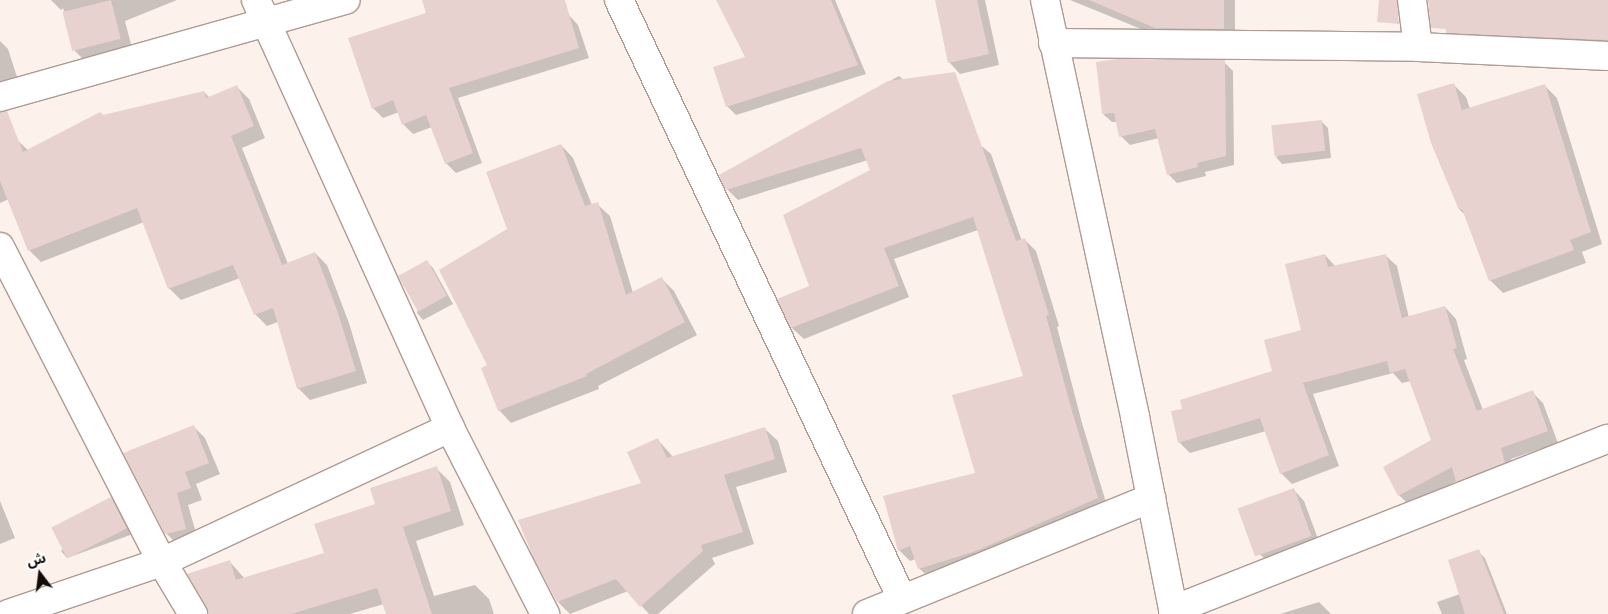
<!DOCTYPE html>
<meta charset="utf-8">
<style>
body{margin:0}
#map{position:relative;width:1608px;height:614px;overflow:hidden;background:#fdf1ec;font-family:"Archivo Narrow","Noto Sans Arabic",sans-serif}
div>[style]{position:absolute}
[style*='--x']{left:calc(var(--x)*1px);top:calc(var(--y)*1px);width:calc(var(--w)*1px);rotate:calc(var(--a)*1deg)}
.shadow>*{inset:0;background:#0003}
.building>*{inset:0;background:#e8d2cf;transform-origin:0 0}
.roads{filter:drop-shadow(1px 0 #ae9b94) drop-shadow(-1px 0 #ae9b94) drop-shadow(0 1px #ae9b94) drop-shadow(0 -1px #ae9b94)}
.minor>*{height:28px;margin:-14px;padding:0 14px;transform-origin:14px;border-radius:14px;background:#fff}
span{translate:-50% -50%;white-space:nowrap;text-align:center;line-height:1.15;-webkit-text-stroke:4px #fff;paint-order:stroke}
.north{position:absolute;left:15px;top:549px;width:50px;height:50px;-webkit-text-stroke:4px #fff;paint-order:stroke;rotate:345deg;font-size:14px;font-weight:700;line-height:20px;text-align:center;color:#120c09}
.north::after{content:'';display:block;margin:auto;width:18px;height:22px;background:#120c09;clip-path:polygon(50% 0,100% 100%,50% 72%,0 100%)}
</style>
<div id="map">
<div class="shadow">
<div style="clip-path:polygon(51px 0,177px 0,125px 21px,133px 52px,88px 64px,75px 51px,63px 8px,61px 10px)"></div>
<div style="clip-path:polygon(461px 0,545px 0,568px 14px,578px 25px,589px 58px,458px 98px,482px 163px,456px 173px,446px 163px,432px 127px,413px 134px,403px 124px,399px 112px,383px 118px,373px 108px,427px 14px)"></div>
<div style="clip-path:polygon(718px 0,835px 0,866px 74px,736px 115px,727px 106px,747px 58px)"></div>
<div style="clip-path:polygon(936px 0,985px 0,999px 65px,960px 74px,950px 63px)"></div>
<div style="clip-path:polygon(1070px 0,1235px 0,1235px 41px,1168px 40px)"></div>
<div style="clip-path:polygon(1449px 0,1608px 0,1608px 49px,1457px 42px,1448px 32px)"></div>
<div style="clip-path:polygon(0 41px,8px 49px,19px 83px,0 89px)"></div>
<div style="clip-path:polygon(1224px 62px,1233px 71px,1234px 165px,1205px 172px,1206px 176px,1177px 183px,1168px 174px,1159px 138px,1130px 145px,1121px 136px,1117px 122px,1112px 122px,1103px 114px)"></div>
<div style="clip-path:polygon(899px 76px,991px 154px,1022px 241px,1025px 240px,1036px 251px,1059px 326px,1057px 327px,1082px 423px,1108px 509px,930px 579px,919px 568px,916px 559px,910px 561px,899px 550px,977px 474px,1024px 377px,978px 230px,894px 259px,909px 297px,804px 339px,792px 328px,779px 299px,810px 287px,872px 170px,868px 160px,738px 200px,727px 189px,720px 175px)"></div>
<div style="clip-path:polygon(1454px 85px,1466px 97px,1470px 109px,1545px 86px,1557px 98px,1602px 244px,1582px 252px,1586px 263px,1503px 293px,1490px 280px,1465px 215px,1460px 210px,1432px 142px)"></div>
<div style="clip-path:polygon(237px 87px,249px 99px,265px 138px,242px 148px,288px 264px,315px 253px,327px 265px,349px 323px,367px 383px,310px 400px,298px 388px,278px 322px,267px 326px,255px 314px,240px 278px,181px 300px,169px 288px,144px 222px,41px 262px,29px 250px,9px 199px,0 203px,0 147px,17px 140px,29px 151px,104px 116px,204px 92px,210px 98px)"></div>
<div style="clip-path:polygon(1321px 121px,1328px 128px,1331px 158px,1282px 164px,1276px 157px)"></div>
<div style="clip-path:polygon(561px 145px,573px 158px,592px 205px,597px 204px,610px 216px,633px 293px,661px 278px,674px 291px,697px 335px,598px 386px,599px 389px,511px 423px,499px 410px,489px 366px,509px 229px)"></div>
<div style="clip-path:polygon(1325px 255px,1336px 267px,1385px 255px,1397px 266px,1409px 318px,1445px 307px,1456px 319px,1467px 359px,1464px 360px,1483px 410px,1532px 392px,1543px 403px,1558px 443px,1511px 459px,1516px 474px,1469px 492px,1457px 481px,1410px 506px,1399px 495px,1433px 440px,1411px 381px,1402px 383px,1393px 373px,1313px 394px,1339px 466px,1292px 484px,1281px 473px,1266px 431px,1190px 453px,1179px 442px,1184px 410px,1273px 372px,1302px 331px)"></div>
<div style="clip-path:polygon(426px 261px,433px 268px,453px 304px,423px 320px,417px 313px)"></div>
<div style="clip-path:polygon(194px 427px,205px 438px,220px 474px,196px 484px,202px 500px,188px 505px,198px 540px,178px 545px,166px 533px)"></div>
<div style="clip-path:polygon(765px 429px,778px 441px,787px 472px,736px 487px,754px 544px,712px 558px,715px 564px,658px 614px,649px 614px,628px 591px,570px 614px,558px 602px,643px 484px,658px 440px,673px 457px)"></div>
<div style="clip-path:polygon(436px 468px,450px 482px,464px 525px,416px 541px,434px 596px,475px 585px,489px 599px,494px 614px,387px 614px,384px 604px,350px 614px,210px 614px,230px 562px,245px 579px,325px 554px,377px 505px)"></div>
<div style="clip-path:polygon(1294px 490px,1304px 501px,1321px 547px,1270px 565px,1260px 554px)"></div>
<div style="clip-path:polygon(111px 498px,118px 505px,133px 534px,67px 558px,61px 551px)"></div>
<div style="clip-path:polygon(0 501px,15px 538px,0 544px)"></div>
<div style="clip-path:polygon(1478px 551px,1485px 558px,1507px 614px,1442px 614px,1437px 602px,1460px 594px)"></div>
<div style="clip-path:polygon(1319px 602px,1331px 614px,1280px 614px)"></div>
</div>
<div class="building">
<div style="left:111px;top:0;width:40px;height:50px;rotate:76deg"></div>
<div style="clip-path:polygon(422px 0,565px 0,579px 48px,449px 88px,473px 153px,445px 164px,426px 115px,402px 125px,393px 100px,372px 109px,348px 38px,426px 13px)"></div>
<div style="clip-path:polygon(716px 0,831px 0,858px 65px,726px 107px,713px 67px,745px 57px)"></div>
<div style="clip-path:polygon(935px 0,977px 0,989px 54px,948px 63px)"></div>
<div style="clip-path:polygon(1089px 0,1224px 0,1224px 29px,1155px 28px)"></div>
<div style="clip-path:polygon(1379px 0,1397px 0,1399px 24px,1377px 22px)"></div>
<div style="clip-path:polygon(1428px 0,1608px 0,1608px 40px,1446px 33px,1446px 29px,1431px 28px)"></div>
<div style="clip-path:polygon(1117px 59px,1225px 60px,1226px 156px,1197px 163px,1198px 167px,1167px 175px,1155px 129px,1119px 137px,1114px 113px,1102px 114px,1096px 62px)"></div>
<div style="clip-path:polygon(955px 72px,1016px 241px,1025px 238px,1049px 315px,1046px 316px,1072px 411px,1098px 498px,976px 551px,918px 569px,910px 546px,898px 551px,883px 496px,975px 473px,952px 395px,1023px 376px,973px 217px,884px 248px,899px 286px,791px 328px,777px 299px,809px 286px,783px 215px,870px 170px,861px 148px,726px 190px,719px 175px,888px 81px)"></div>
<div style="clip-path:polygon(1454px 83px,1462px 110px,1545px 84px,1591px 232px,1570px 240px,1574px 250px,1489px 281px,1462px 209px,1459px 210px,1431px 143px,1417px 94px)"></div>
<div style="clip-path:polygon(237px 85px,254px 126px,231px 136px,282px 265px,315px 252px,337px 310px,356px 371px,297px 389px,273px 308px,254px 315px,233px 265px,168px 289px,137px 208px,28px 251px,0 181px,0 112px,7px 111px,23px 152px,100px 112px,103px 115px,204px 91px,206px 98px)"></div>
<div style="left:1322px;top:120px;width:31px;height:51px;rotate:84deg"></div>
<div style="clip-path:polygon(561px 144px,585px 206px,598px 202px,626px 295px,662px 277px,685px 322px,586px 374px,587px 376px,498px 411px,481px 368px,487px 365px,439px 270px,507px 229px,486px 172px)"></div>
<div style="clip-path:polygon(1325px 254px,1328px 267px,1386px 254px,1402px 318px,1445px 306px,1457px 348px,1453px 349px,1477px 411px,1533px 390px,1548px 431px,1501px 448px,1505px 463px,1456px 482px,1452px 467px,1398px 496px,1383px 467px,1431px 440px,1405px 369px,1390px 373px,1387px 361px,1303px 383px,1329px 455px,1280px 474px,1260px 418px,1178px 443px,1171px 411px,1182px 409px,1180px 400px,1272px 371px,1264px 340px,1301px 330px,1285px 264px)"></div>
<div style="left:427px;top:260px;width:41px;height:33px;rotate:61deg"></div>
<div style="clip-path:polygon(194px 425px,209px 463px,185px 472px,191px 488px,177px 493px,186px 529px,165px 534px,123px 453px)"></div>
<div style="clip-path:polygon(765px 427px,775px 459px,724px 475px,743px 532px,701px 545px,703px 551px,640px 607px,616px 579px,557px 602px,533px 557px,518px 520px,641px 483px,627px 452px,658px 438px,667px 458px)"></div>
<div style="clip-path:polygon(437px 466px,451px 511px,403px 527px,432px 614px,386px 614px,377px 588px,291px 614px,209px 614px,206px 606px,187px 574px,230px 560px,236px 580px,324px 553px,314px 524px,375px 504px,370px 488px)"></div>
<div style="left:1294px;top:488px;width:51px;height:60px;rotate:70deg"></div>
<div style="left:111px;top:497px;width:35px;height:67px;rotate:63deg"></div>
<div style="clip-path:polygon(1479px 549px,1504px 614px,1465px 614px,1448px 560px)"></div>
</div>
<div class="roads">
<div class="minor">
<div style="--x:256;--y:0;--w:470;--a:65.6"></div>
<div style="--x:450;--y:428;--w:209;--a:62.9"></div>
<div style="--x:619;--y:0;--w:662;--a:64.71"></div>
<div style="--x:1045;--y:0;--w:427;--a:77.8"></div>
<div style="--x:1135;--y:417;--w:201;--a:78.8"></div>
<div style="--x:1412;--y:0;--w:47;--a:82.7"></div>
<div style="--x:1053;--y:43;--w:365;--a:0.6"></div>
<div style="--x:1418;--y:47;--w:190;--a:2.7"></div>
<div style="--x:0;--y:97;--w:359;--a:-15.7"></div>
<div style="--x:0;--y:247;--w:354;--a:62.8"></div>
<div style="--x:162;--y:562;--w:61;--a:59.2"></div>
<div style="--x:1173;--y:610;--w:467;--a:-21.5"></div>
<div style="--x:8;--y:614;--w:163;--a:-18.7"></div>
<div style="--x:162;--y:562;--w:318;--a:-25"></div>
<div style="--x:867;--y:614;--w:307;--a:-22.2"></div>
</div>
</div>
<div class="north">ش</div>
</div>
